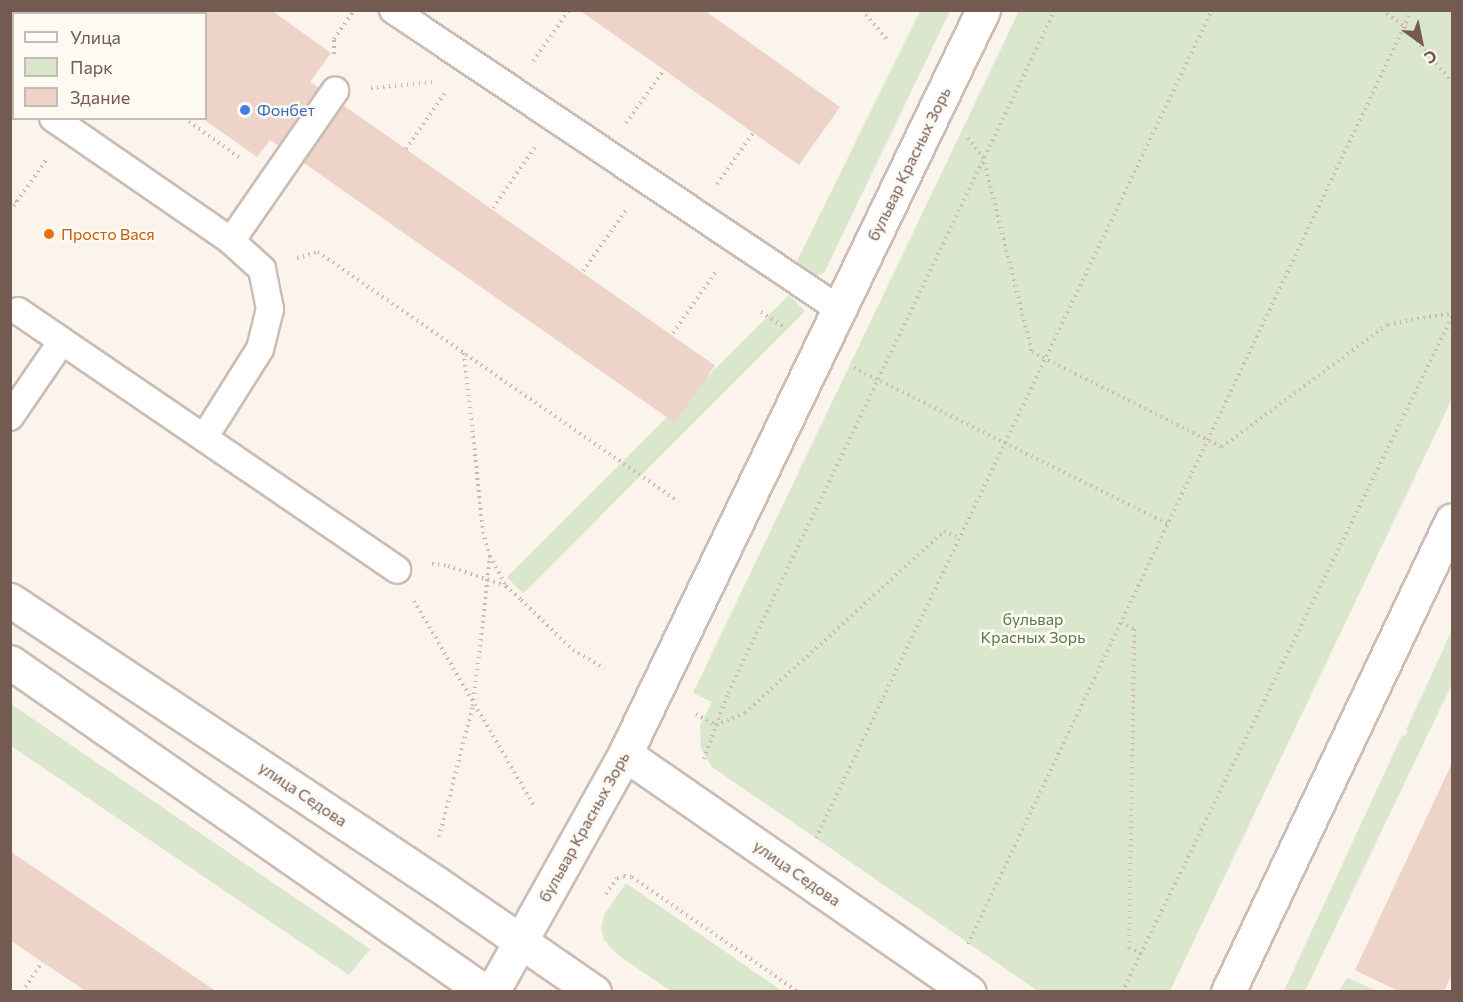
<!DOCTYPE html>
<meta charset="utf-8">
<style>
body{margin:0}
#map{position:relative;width:1463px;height:1002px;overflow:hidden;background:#fbf4ed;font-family:Commissioner,sans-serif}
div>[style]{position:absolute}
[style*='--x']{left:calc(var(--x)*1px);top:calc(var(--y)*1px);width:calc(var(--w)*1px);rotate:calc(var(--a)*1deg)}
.green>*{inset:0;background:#dae7cd;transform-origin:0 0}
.building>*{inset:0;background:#edd3c8;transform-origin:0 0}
.path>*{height:4px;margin-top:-2px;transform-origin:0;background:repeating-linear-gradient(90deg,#d2b6ab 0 1.5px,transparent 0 6px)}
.roads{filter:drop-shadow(2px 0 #ccbcb4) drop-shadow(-2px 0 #ccbcb4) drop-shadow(0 2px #ccbcb4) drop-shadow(0 -2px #ccbcb4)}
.lane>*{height:26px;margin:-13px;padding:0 13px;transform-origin:13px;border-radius:13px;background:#fff}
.street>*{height:33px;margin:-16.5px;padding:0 16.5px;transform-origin:16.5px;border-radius:16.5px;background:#fff}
.secondary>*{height:33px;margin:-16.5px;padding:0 16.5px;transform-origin:16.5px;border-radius:16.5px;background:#fff}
.dots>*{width:16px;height:16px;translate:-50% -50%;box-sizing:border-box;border:3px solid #fdf9f3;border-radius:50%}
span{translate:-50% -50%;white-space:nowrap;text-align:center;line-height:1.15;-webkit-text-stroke:5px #fdf9f3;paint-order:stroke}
.shop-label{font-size:16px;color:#366cbe}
.left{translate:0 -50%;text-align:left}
.street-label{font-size:16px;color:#745b52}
.food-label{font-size:16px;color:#c56008}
.park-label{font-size:16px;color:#5d784c}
.frame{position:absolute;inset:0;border:12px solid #745b52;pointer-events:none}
.legend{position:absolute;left:12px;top:12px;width:195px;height:108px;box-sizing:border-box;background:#fdf9f3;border:2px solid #c6bab3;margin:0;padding:8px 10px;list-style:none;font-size:18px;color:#745b52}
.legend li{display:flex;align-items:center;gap:12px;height:30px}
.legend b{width:30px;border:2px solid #c6bab3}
.north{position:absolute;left:1391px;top:12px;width:60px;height:60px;-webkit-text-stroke:4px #fdf9f3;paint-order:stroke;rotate:147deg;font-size:16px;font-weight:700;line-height:24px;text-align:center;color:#745b52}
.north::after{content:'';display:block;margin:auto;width:21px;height:27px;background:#745b52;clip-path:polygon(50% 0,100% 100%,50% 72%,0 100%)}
</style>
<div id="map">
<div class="green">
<div style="clip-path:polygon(920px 11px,950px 11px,824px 273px,813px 277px,795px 265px)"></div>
<div style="clip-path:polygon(1019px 11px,1452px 11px,1452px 399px,1170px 991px,1038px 991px,712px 767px,701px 749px,700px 725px,712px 702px,693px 693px)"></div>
<div style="left:789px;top:295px;width:23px;height:399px;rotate:45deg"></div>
<div style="clip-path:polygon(1452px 630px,1452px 684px,1305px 991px,1284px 991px,1402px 735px,1405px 736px,1408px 731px,1406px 730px)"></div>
<div style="clip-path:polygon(10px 705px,11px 704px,370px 949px,349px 975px,11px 746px)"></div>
<div style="clip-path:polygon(626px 883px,782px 991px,671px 991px,619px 956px,604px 940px,601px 928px,604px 915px)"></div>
<div style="clip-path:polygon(1347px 978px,1378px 991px,1339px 991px)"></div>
</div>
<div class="building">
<div style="clip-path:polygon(206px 10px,271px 10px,331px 53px,310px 82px,319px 88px,279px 146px,270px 140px,257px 157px,206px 121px)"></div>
<div style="clip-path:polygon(579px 10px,704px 10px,840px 107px,799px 165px)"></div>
<div style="left:343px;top:105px;width:454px;height:70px;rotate:35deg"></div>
<div style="clip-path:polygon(1452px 763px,1452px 974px,1444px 992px,1400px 992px,1355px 970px)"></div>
<div style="clip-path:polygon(10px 851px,217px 992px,87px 992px,42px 962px,10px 940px)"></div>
</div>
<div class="path">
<div style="--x:862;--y:10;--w:42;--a:49.8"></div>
<div style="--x:1382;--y:10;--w:29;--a:36"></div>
<div style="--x:1405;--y:27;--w:72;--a:49.5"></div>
<div style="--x:53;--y:14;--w:4;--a:-63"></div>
<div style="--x:10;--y:33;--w:4;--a:27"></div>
<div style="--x:334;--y:54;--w:15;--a:-90"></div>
<div style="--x:334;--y:39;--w:35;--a:-55"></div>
<div style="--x:533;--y:61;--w:62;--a:-54.8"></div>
<div style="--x:371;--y:88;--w:62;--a:-5.5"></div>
<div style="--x:184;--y:118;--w:71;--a:35.3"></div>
<div style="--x:626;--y:123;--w:65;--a:-54.4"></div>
<div style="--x:968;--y:138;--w:24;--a:52"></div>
<div style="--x:983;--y:157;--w:201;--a:75.9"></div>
<div style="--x:1032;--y:352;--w:212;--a:26.6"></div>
<div style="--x:1222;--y:447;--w:207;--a:-36.5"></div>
<div style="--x:1388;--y:324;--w:65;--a:-9.8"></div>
<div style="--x:406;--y:149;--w:72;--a:-55.2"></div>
<div style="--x:717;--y:184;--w:62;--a:-54.8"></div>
<div style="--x:10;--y:198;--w:8;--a:30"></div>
<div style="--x:493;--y:208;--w:74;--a:-55.5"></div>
<div style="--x:10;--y:211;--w:64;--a:-54.6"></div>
<div style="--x:297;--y:258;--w:22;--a:-16"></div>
<div style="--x:318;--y:252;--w:438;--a:34.7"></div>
<div style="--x:583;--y:271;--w:75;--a:-54.8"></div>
<div style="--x:761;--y:312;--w:30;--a:33"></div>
<div style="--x:673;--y:333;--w:77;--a:-55.1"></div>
<div style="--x:464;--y:353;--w:180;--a:83.9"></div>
<div style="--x:483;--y:532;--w:25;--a:74"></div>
<div style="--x:490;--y:556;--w:34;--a:62"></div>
<div style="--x:506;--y:586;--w:21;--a:43"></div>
<div style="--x:521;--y:600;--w:72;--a:43.9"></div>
<div style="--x:573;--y:650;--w:36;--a:30"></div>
<div style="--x:854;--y:368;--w:351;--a:26.4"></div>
<div style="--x:432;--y:564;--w:16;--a:7"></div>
<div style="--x:448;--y:566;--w:61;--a:19"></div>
<div style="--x:414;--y:601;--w:239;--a:59.6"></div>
<div style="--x:1121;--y:623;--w:14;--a:25"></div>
<div style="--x:1134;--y:629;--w:319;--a:90.9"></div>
<div style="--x:1129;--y:948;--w:14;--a:25"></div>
<div style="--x:696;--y:714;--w:23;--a:29"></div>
<div style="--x:716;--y:725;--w:31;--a:-22"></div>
<div style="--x:745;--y:713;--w:270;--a:-42.4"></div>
<div style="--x:944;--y:531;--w:17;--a:25"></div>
<div style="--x:704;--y:759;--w:70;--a:-70"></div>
<div style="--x:728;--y:693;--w:757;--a:-64.42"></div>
<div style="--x:439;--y:837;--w:135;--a:-75.5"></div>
<div style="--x:473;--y:706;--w:151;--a:-83.5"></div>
<div style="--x:816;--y:838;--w:918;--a:-64.44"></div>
<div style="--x:606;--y:894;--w:19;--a:-55"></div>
<div style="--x:617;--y:878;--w:7;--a:-16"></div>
<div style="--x:624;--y:876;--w:8;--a:7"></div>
<div style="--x:632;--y:877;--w:202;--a:34.7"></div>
<div style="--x:968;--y:944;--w:1034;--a:-64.57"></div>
<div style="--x:22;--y:992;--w:36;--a:-56"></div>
<div style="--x:1122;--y:992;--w:751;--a:-63.95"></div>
</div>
<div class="roads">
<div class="lane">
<div style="--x:393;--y:10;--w:537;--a:33.84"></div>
<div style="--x:10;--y:98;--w:4;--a:14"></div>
<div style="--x:53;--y:118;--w:216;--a:34.6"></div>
<div style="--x:231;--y:241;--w:42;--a:42.1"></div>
<div style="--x:262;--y:269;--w:41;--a:78.7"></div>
<div style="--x:270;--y:309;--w:41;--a:104"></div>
<div style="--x:260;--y:349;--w:105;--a:122.2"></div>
<div style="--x:231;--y:241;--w:183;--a:-55.3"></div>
<div style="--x:18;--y:311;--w:459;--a:34.3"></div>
<div style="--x:10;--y:417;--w:92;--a:-55.6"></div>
</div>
<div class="street">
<div style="--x:1228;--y:992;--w:522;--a:-64.61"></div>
</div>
<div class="secondary">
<div style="--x:10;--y:600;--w:511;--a:33.6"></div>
<div style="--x:436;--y:883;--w:192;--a:34.6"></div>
<div style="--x:10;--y:662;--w:578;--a:34.79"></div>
<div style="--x:625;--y:754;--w:418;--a:34.7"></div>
<div style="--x:492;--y:992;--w:273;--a:-60.8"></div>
<div style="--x:625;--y:754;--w:826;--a:-64.3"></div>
</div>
</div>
<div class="dots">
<div style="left:245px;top:110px;background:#3f7fe0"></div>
<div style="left:49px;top:234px;background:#e8710a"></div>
</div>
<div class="shop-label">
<span class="left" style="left:257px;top:110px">Фонбет</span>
</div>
<div class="street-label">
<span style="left:909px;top:164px;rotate:-64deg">бульвар Красных Зорь</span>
<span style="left:303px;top:794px;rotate:34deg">улица Седова</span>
<span style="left:584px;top:827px;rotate:-61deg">бульвар Красных Зорь</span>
<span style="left:797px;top:873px;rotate:35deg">улица Седова</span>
</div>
<div class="food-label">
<span class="left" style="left:61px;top:234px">Просто Вася</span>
</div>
<div class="park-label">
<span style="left:1033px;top:628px">бульвар<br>Красных Зорь</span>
</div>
<div class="frame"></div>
<ul class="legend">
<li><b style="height:8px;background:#fff"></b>Улица</li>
<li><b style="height:16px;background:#dae7cd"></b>Парк</li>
<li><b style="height:16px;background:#edd3c8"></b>Здание</li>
</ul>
<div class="north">С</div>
</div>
